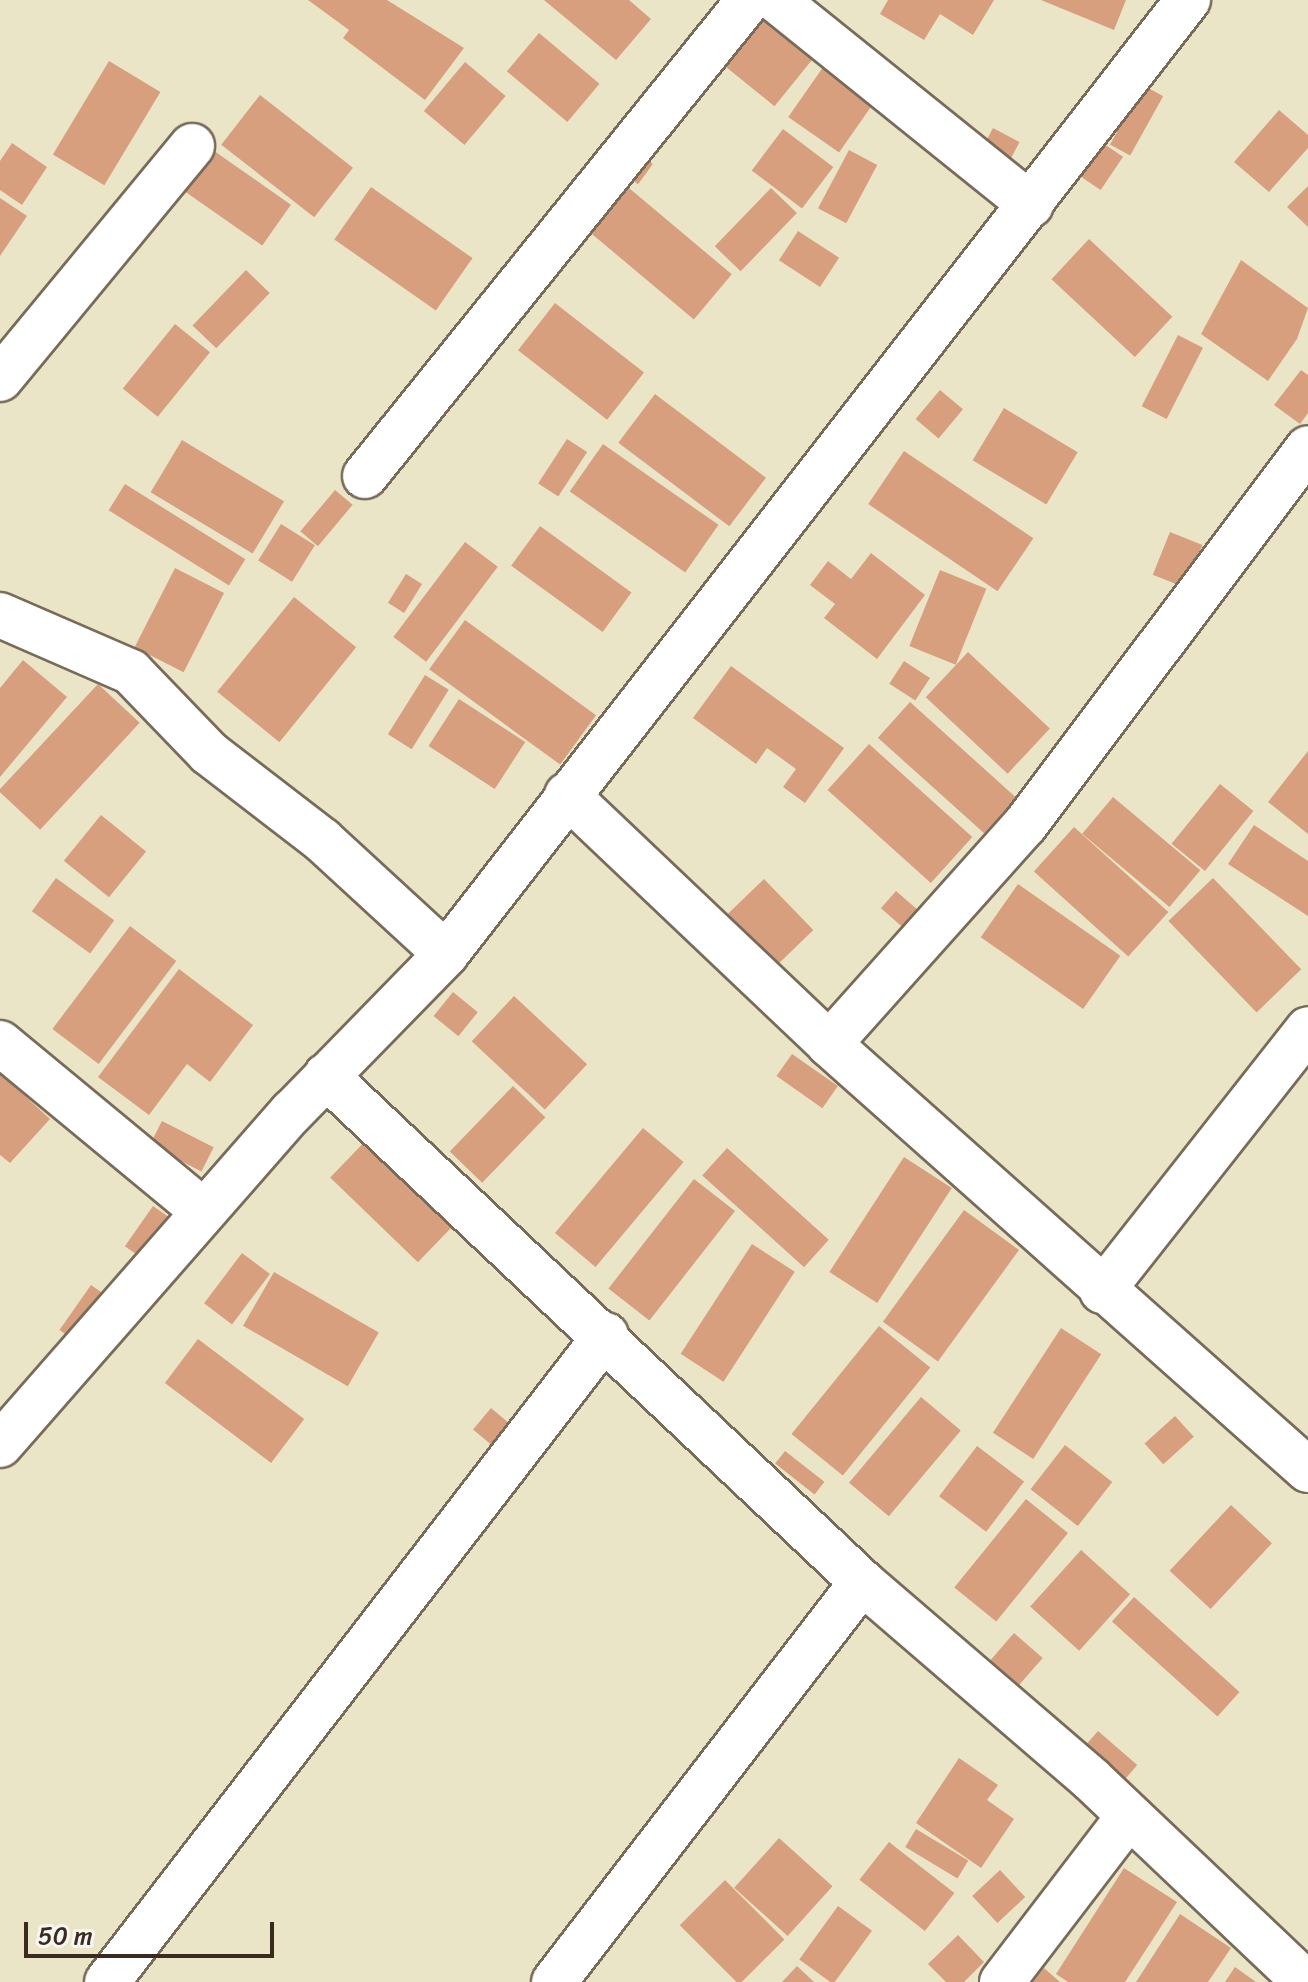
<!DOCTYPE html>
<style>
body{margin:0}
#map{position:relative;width:1308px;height:1982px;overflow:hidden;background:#ebe5c8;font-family:Sriracha,sans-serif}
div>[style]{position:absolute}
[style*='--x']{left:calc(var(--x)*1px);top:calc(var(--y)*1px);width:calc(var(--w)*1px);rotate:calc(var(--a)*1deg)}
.building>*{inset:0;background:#d89f7e;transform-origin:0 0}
.roads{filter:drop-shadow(2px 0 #796b5a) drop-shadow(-2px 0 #796b5a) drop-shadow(0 2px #796b5a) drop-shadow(0 -2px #796b5a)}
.minor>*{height:44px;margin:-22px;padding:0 22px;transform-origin:22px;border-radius:22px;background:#fff}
span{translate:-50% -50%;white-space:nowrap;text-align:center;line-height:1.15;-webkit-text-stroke:6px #f6f6f2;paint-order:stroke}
.scale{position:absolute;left:24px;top:1922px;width:250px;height:36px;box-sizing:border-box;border:4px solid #3b2a1e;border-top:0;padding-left:10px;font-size:24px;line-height:28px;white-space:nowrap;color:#3b2a1e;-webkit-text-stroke:6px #f6f6f2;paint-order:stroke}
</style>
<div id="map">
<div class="building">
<div style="clip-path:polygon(308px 0,387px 0,464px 48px,425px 100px,343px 38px,349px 30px)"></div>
<div style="clip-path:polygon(544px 0,629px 0,651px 19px,616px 60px)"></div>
<div style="clip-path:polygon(888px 0,994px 0,973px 35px,940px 14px,924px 40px,880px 14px)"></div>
<div style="clip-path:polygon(1041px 0,1126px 0,1114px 30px)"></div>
<div style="left:761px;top:18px;width:66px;height:60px;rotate:39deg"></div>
<div style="left:539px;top:33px;width:79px;height:50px;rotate:40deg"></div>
<div style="left:833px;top:53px;width:62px;height:78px;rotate:35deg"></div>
<div style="left:109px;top:61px;width:60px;height:109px;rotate:31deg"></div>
<div style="left:465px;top:62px;width:53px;height:64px;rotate:40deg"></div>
<div style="left:1143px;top:85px;width:23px;height:68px;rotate:29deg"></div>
<div style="left:260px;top:95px;width:118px;height:63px;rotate:38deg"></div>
<div style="clip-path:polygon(1279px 110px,1308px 135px,1308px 148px,1269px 192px,1234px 162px)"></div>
<div style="left:993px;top:128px;width:30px;height:21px;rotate:28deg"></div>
<div style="left:783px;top:129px;width:63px;height:52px;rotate:37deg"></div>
<div style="left:200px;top:141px;width:111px;height:50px;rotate:35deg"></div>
<div style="clip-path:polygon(12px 143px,47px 167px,22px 205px,0 190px,0 161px)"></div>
<div style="left:1104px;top:144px;width:23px;height:40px;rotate:34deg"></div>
<div style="left:849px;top:150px;width:32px;height:66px;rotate:28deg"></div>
<div style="left:635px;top:151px;width:22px;height:25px;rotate:36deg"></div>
<div style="left:623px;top:183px;width:142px;height:59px;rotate:40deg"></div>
<div style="clip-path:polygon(1308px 186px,1308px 227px,1287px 207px)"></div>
<div style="left:371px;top:187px;width:124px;height:64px;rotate:35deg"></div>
<div style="left:771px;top:188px;width:36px;height:81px;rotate:44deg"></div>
<div style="clip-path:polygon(0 198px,27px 216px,0 256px)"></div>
<div style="left:798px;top:231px;width:49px;height:35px;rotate:33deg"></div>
<div style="left:1089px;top:239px;width:114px;height:55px;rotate:43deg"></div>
<div style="clip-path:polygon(1241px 260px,1308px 308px,1297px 339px,1268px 381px,1201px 334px)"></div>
<div style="left:246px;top:270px;width:33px;height:77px;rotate:44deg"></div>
<div style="left:555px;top:303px;width:113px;height:60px;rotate:38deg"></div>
<div style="left:175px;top:324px;width:45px;height:83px;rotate:39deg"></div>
<div style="left:1178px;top:335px;width:28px;height:80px;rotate:27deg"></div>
<div style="clip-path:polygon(1301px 370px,1308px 375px,1308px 413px,1300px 424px,1274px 405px)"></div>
<div style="left:940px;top:390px;width:30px;height:38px;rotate:40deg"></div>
<div style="left:655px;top:394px;width:139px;height:61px;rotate:37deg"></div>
<div style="left:1004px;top:408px;width:86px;height:61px;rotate:31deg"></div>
<div style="left:567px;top:439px;width:24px;height:53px;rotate:33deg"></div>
<div style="left:182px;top:440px;width:119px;height:61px;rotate:31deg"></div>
<div style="left:603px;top:444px;width:141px;height:58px;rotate:35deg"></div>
<div style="left:904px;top:451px;width:156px;height:64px;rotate:34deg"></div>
<div style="left:125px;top:484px;width:142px;height:31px;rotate:32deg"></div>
<div style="left:335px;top:490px;width:23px;height:54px;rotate:40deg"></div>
<div style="left:281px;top:524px;width:40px;height:43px;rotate:32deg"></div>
<div style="left:540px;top:526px;width:113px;height:49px;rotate:36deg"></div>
<div style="left:1170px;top:532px;width:35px;height:46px;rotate:22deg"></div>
<div style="left:465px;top:542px;width:41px;height:119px;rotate:37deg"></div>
<div style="clip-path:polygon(871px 553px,925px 595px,877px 659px,824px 618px,835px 604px,810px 585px,828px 561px,851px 579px)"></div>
<div style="left:175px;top:568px;width:55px;height:89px;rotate:27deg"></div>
<div style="left:940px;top:570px;width:50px;height:82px;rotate:22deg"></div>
<div style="left:406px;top:574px;width:19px;height:34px;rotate:32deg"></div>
<div style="left:294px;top:597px;width:80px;height:122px;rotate:39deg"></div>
<div style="left:465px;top:620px;width:162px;height:61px;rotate:36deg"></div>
<div style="left:968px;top:652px;width:112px;height:62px;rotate:43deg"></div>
<div style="clip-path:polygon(23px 660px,67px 697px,0 777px,0 688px)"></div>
<div style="left:904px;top:661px;width:31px;height:27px;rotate:33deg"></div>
<div style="clip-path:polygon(731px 666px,844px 748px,805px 803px,783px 787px,796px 769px,767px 748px,756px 764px,693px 718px)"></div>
<div style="left:425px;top:675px;width:28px;height:70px;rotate:32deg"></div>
<div style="left:98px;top:684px;width:57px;height:146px;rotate:43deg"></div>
<div style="left:459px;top:699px;width:79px;height:56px;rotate:33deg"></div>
<div style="left:910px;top:702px;width:143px;height:48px;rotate:42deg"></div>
<div style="left:869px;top:744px;width:139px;height:62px;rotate:42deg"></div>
<div style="clip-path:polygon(1308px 751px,1308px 834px,1268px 802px)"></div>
<div style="left:1220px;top:784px;width:43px;height:77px;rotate:39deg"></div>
<div style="left:1113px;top:797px;width:114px;height:48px;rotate:40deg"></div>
<div style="left:101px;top:815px;width:58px;height:59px;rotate:39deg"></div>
<div style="clip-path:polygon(1254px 825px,1308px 861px,1308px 916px,1228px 864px)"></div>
<div style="left:1074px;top:827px;width:127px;height:60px;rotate:42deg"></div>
<div style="left:56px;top:878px;width:72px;height:41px;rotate:36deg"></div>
<div style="left:1213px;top:878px;width:127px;height:62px;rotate:46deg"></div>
<div style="left:764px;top:879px;width:71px;height:52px;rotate:46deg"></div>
<div style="left:1018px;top:884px;width:125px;height:65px;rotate:35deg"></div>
<div style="left:896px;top:891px;width:35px;height:23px;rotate:41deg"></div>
<div style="left:130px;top:926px;width:58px;height:129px;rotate:37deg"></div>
<div style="clip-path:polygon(179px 969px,253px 1025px,210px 1082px,187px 1064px,149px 1115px,98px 1077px)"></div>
<div style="left:453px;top:992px;width:32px;height:31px;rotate:39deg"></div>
<div style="left:514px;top:996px;width:100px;height:62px;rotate:43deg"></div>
<div style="left:792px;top:1054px;width:56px;height:27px;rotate:35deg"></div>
<div style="clip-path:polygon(0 1073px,50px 1119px,10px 1163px,0 1155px)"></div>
<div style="left:513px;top:1086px;width:45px;height:91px;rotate:44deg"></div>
<div style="left:162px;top:1121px;width:58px;height:27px;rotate:27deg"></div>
<div style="left:643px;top:1128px;width:53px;height:137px;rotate:40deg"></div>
<div style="left:376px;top:1130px;width:122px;height:66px;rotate:44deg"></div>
<div style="left:727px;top:1148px;width:137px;height:37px;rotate:42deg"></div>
<div style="left:904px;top:1157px;width:57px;height:137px;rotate:33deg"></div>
<div style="left:694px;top:1179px;width:52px;height:139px;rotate:38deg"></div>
<div style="left:153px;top:1206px;width:21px;height:49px;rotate:35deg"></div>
<div style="left:964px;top:1210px;width:68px;height:138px;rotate:36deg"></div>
<div style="left:752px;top:1244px;width:51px;height:131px;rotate:33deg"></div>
<div style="left:242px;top:1253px;width:35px;height:63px;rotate:37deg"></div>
<div style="left:274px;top:1272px;width:121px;height:62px;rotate:30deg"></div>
<div style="left:91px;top:1285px;width:21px;height:55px;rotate:35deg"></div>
<div style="left:879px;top:1326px;width:66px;height:139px;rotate:39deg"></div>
<div style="left:1061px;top:1328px;width:48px;height:125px;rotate:33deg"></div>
<div style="left:198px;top:1339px;width:133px;height:55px;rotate:37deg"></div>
<div style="left:921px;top:1397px;width:52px;height:112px;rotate:40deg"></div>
<div style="left:491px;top:1408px;width:25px;height:28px;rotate:40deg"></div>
<div style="left:1175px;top:1416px;width:28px;height:41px;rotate:48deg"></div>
<div style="left:1065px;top:1445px;width:60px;height:56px;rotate:38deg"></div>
<div style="left:977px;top:1446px;width:59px;height:63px;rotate:37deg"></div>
<div style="left:785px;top:1451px;width:50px;height:16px;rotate:38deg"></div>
<div style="left:1026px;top:1499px;width:54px;height:114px;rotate:39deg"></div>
<div style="left:1231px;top:1505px;width:56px;height:90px;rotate:43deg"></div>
<div style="left:1081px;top:1550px;width:66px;height:76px;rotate:42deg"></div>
<div style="left:1134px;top:1597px;width:142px;height:33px;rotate:42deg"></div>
<div style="left:1014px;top:1633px;width:38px;height:36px;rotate:41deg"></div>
<div style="left:1098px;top:1731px;width:52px;height:20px;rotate:41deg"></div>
<div style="clip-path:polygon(959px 1758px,998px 1785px,987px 1800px,1014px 1819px,981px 1868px,916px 1823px)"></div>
<div style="left:916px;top:1829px;width:61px;height:21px;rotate:31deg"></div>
<div style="left:779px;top:1838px;width:72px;height:67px;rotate:42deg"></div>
<div style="left:889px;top:1842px;width:83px;height:48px;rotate:38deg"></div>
<div style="clip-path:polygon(1124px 1868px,1177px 1902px,1125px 1982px,1068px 1982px,1056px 1974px)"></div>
<div style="left:1000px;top:1870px;width:37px;height:38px;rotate:47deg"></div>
<div style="left:725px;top:1880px;width:84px;height:64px;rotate:45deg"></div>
<div style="left:838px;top:1906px;width:42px;height:66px;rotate:36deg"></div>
<div style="clip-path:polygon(1180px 1914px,1231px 1948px,1208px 1982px,1136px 1982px)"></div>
<div style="clip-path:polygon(958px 1935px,984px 1962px,964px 1982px,946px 1982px,928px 1964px)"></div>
<div style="clip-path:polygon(797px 1966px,814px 1982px,782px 1982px)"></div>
<div style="clip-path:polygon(1235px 1967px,1256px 1982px,1225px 1982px)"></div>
<div style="clip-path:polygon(1044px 1968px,1060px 1982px,1033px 1982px)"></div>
</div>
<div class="roads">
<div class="minor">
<div style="--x:776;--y:0;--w:327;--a:38.8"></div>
<div style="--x:0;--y:379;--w:302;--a:-50.5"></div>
<div style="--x:365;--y:476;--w:612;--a:-51.11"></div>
<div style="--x:0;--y:615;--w:143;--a:23.5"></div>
<div style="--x:131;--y:672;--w:112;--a:46.1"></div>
<div style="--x:209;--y:753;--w:143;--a:37.6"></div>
<div style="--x:322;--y:840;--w:168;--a:42.6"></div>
<div style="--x:567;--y:795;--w:361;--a:43.5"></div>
<div style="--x:829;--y:1044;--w:641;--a:41.65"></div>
<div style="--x:0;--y:1043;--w:262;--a:39.6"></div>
<div style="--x:829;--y:1044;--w:294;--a:-48.2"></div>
<div style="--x:1025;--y:825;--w:471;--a:-53.1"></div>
<div style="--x:326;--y:1076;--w:737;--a:43.35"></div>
<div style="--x:862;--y:1582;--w:302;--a:40.7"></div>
<div style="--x:1091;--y:1779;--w:295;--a:43.5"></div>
<div style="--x:1102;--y:1291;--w:333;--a:-51.8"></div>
<div style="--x:0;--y:1445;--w:443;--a:-48.8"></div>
<div style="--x:292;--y:1112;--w:221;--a:-45.7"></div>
<div style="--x:446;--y:954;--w:1209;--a:-52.13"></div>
<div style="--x:107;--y:1982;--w:817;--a:-52.36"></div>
<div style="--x:554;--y:1982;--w:505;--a:-52.4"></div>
<div style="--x:1002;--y:1982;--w:208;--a:-52.6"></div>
</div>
</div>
<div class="scale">50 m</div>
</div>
